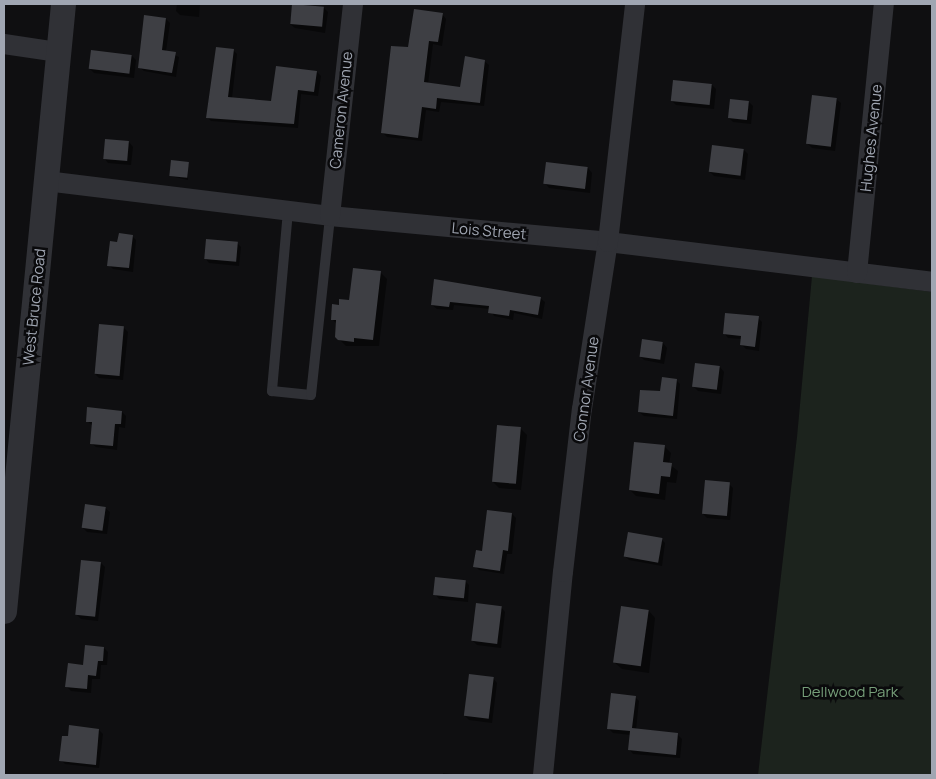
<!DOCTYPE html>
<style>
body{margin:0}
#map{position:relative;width:936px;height:779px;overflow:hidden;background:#0f0f11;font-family:Manrope,sans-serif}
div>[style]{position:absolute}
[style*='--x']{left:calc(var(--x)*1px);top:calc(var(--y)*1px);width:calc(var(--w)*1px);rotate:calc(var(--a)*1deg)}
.green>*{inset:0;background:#1c231d}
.shadow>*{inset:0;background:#0007}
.building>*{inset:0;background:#3e3f44;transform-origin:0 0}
.service>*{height:10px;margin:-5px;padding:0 5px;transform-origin:5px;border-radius:5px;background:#303136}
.minor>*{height:20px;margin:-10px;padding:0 10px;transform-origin:10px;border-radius:10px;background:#303136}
.tertiary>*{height:25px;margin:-12.5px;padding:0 12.5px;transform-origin:12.5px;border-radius:12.5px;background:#303136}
span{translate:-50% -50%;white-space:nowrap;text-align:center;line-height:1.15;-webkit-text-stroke:5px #0a0a0c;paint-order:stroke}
.street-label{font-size:15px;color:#a0a6b2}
.park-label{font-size:15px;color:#769e79}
.frame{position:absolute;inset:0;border:5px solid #a0a6b2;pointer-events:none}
</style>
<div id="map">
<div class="green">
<div style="clip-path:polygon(812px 276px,932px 292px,932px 775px,758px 775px,797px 437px)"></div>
</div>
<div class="shadow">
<div style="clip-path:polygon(177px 4px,200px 4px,199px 17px,180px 15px,176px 11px)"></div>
<div style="clip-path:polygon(293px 4px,324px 8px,328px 12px,325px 33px,295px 28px,290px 24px)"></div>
<div style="clip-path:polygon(442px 14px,446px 19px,442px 46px,433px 44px,428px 84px,461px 88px,484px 61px,489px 65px,484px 106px,441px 102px,439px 112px,426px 110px,422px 141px,387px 137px,383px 133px,409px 49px)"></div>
<div style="clip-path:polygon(145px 17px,166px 19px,170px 23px,166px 51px,179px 57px,176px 77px,144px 71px,139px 67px)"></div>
<div style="clip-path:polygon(233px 50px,237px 54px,232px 98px,272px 103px,317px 72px,321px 76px,318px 96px,301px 94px,298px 128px,211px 121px,207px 117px)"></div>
<div style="clip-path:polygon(132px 56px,136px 60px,134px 78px,94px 73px,90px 69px)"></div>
<div style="clip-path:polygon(712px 85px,716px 89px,714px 109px,676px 105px,672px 101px)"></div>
<div style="clip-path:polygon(836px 99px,841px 103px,835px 151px,812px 148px,808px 144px)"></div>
<div style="clip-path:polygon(749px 102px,753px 106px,751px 124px,733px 122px,729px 118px)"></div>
<div style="clip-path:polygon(129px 142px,133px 147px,131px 165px,108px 163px,104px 158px)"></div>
<div style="clip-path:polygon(744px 150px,748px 154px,745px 180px,714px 176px,710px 172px)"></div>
<div style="clip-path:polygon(188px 163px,188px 180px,170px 176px)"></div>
<div style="clip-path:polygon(588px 168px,592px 173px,590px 193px,549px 188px,545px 183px)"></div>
<div style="clip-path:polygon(132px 236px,136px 240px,133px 272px,113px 269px,109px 265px,118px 243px)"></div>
<div style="clip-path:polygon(237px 243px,241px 247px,239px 266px,209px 263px,205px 258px)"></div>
<div style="clip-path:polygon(380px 272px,387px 279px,379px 346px,346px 346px,336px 336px,337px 324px,332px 319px,340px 306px,350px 301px)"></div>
<div style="clip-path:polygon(435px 281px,540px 298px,545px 302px,542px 319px,514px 313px,513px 320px,494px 316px,490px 309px,454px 305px,453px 310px,437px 309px,432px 305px)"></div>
<div style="clip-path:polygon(758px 318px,762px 322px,759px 351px,746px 349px,742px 345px,742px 339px,728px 338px,724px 333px)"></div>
<div style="clip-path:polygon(124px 328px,128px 332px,123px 380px,99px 378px,95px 374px)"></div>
<div style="clip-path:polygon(643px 340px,663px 343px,667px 348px,664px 364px,644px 360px,640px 356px)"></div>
<div style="clip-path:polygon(720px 367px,724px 372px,721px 394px,698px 391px,694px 387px)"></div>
<div style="clip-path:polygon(676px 380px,680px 384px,677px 419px,644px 416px,639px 412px)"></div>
<div style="clip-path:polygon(122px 412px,126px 416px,125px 428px,119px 427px,117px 450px,96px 447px,91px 443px,93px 426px,87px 421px)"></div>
<div style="clip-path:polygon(520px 428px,527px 435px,521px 490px,499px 488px,492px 481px)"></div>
<div style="clip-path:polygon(664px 446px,671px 453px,669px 464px,678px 471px,676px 483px,667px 482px,665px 500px,636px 496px,630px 490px)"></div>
<div style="clip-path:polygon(729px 484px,733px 488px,730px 520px,707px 518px,703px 514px)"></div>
<div style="clip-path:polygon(105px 508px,110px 512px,107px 534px,87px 532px,83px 528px)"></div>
<div style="clip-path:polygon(488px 511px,512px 514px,516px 518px,512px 554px,507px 554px,504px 574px,479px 570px,475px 566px,483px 553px)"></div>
<div style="clip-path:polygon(661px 539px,665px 543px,662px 566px,629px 560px,625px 556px)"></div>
<div style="clip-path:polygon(101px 563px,105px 567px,98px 621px,81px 619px,77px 615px)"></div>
<div style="clip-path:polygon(465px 581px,469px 585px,468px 602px,439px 599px,435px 594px)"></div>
<div style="clip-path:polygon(501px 607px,505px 612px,501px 648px,477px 645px,473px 641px)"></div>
<div style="clip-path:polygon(649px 611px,655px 618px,649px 673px,622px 669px,615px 663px)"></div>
<div style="clip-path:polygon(104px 648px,108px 652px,107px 665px,101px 665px,100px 679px,92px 679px,91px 693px,71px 691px,67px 687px)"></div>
<div style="clip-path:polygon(493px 678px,497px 683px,492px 723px,469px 720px,465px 716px)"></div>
<div style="clip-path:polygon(635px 697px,639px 701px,636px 730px,678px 735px,682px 739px,680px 758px,633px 754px,629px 749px,631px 735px,613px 733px,609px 729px)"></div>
<div style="clip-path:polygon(99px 730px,103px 734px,99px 768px,65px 764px,61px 760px)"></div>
<div style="clip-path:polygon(443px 773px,460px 775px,443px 775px)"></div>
</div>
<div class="building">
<div style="left:292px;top:4px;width:32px;height:20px;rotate:5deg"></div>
<div style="clip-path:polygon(414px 9px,443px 13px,438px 42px,429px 41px,424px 82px,460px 87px,465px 56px,485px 60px,480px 103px,437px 98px,436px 109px,422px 107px,418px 138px,381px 133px,391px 46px,408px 47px)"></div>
<div style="clip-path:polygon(144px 15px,166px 18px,162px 50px,176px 52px,172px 73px,138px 68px)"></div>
<div style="clip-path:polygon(216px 47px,234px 49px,228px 97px,271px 101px,276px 66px,317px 71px,314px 92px,298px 90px,294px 124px,206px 118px)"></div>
<div style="left:91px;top:50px;width:41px;height:19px;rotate:7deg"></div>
<div style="left:673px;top:80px;width:39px;height:21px;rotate:6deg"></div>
<div style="left:812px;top:95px;width:25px;height:49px;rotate:7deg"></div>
<div style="left:730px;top:99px;width:19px;height:19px;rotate:6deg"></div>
<div style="left:105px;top:139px;width:24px;height:20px;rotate:5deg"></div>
<div style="left:712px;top:145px;width:32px;height:27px;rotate:7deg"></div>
<div style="left:171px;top:160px;width:18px;height:16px;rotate:6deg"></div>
<div style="left:546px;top:162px;width:42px;height:22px;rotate:7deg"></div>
<div style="clip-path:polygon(119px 233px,133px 235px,129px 268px,107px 266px,110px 241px,117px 242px)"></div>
<div style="left:206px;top:239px;width:32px;height:20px;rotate:5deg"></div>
<div style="clip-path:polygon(353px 268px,381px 271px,373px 340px,354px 338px,354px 342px,338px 340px,335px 337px,336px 320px,331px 320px,332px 304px,339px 305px,339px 299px,349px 300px)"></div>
<div style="clip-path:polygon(434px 279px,541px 297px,538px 315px,510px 310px,509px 316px,488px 313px,489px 306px,450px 302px,449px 307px,431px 305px)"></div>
<div style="clip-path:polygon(725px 313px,759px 316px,755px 347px,740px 345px,741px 336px,723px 334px)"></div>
<div style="left:99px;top:324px;width:25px;height:50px;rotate:5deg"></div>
<div style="left:642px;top:339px;width:21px;height:18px;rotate:8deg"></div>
<div style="left:695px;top:363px;width:25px;height:24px;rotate:7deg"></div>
<div style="clip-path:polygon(662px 377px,677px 379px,673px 416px,638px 412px,640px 390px,660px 391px)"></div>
<div style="clip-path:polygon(87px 407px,122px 411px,121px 424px,115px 424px,113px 446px,90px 444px,92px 422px,86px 422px)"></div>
<div style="left:497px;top:425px;width:24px;height:57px;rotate:5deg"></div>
<div style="clip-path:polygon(634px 442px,665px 445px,663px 462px,672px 463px,670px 477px,661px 476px,659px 494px,629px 490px)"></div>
<div style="left:705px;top:480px;width:25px;height:34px;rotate:5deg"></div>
<div style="left:85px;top:504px;width:21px;height:24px;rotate:8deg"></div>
<div style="clip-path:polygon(487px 510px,512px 513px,508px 551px,503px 550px,500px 571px,473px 567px,476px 550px,482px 551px)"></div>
<div style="left:628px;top:532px;width:35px;height:25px;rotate:10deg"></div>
<div style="left:81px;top:560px;width:20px;height:55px;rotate:6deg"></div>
<div style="left:435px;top:577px;width:31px;height:18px;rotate:6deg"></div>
<div style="left:476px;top:603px;width:26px;height:38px;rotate:7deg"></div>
<div style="left:621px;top:606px;width:28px;height:57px;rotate:8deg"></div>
<div style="clip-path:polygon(85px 645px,104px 647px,103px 661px,98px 661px,96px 676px,88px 675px,87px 689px,65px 687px,68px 663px,83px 665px)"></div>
<div style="left:469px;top:674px;width:25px;height:42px;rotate:7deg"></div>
<div style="clip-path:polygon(611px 693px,636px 696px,632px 728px,678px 733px,676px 755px,628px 750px,630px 731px,607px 729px)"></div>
<div style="clip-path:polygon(69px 725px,99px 729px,96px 765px,59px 761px,62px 736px,68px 736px)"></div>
</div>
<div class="service">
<div style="--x:288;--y:211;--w:181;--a:95.1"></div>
<div style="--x:272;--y:391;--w:39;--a:6"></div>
<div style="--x:311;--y:395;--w:180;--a:-83.9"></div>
</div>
<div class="minor">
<div style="--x:4;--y:44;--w:55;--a:8.4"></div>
<div style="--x:46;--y:181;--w:286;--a:7"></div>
<div style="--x:330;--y:216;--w:279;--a:5.3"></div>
<div style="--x:608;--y:242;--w:326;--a:7"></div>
<div style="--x:330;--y:216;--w:213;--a:-83.8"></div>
<div style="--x:857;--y:273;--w:270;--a:-84.3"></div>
<div style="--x:543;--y:775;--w:204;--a:-84.4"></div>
<div style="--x:563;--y:572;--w:164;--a:-83.4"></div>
<div style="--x:582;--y:409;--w:169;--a:-81.2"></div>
<div style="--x:608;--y:242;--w:240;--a:-83.5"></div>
</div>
<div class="tertiary">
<div style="--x:4;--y:611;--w:610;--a:-84.45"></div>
</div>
<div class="street-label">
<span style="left:341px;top:110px;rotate:-84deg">Cameron Avenue</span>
<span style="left:871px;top:138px;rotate:-84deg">Hughes Avenue</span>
<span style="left:489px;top:231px;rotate:5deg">Lois Street</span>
<span style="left:34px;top:307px;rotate:-84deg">West Bruce Road</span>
<span style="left:586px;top:389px;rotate:-82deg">Connor Avenue</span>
</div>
<div class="park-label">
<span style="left:850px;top:692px">Dellwood Park</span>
</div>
<div class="frame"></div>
</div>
